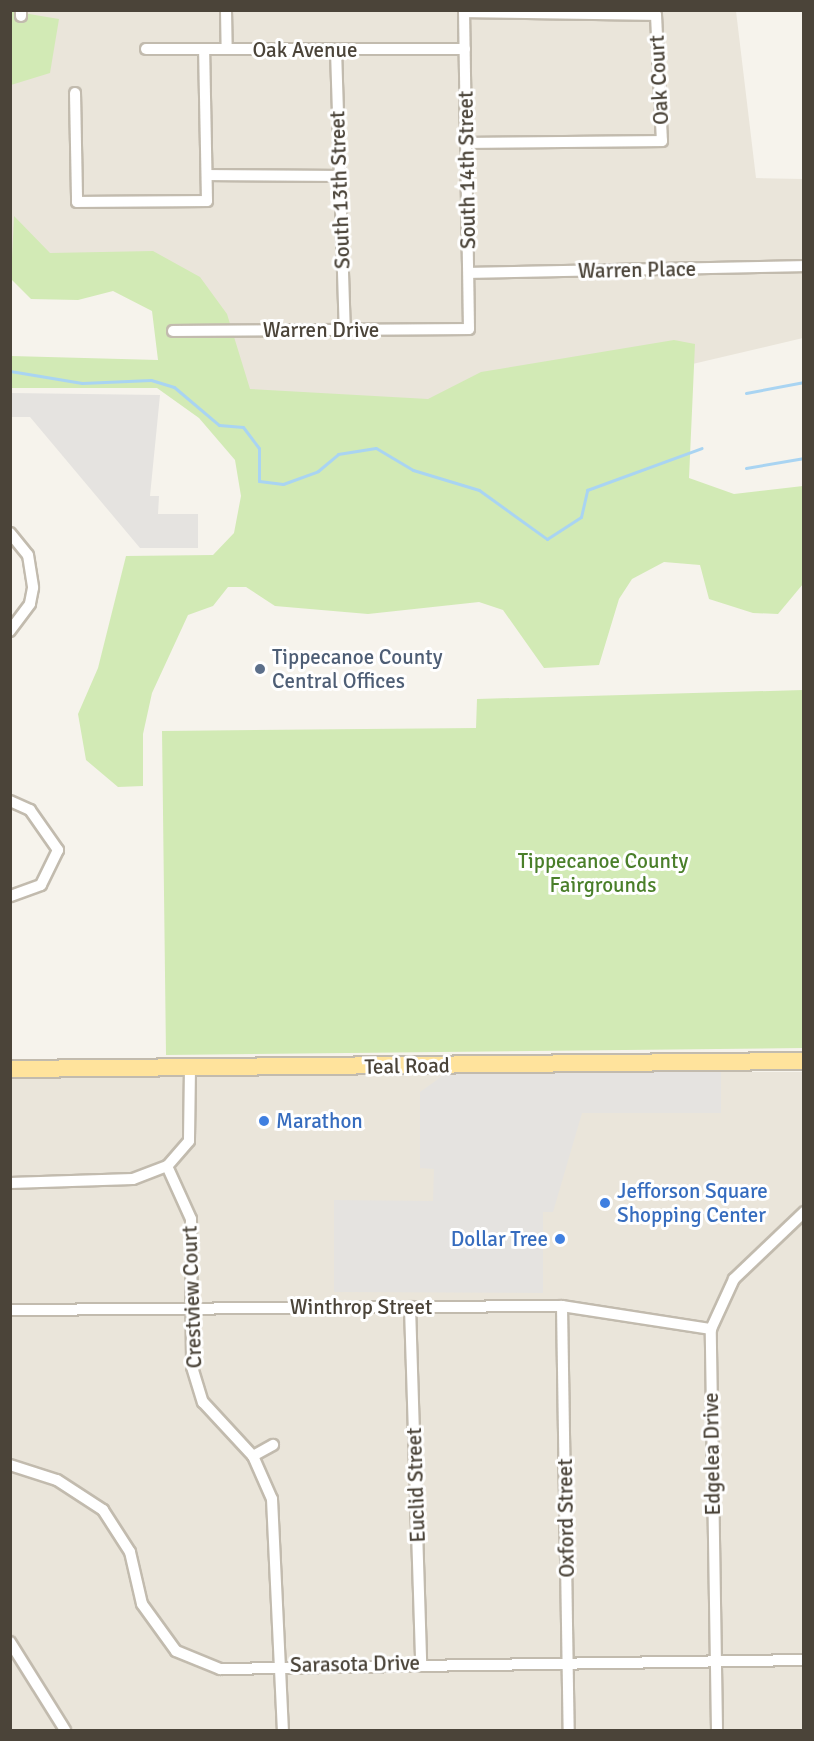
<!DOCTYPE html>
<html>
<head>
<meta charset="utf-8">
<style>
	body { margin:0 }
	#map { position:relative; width:814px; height:1741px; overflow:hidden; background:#f6f3ec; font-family:Signika,sans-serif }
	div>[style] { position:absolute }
	.residential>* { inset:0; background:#eae5da; transform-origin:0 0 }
	.green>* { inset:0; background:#d2eab5 }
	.parking>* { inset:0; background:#e5e3e0 }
	.stream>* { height:3px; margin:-1.5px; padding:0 1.5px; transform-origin:1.5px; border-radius:1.5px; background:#a9d4f2 }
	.roads { filter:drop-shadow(2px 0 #c2bbae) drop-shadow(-2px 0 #c2bbae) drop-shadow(0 2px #c2bbae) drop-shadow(0 -2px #c2bbae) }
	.minor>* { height:10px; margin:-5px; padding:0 5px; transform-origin:5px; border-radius:5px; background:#fff }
	.primary>* { height:16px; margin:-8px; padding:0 8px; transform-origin:8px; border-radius:8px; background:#ffe39c }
	.dots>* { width:16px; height:16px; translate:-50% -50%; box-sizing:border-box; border:3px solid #fff; border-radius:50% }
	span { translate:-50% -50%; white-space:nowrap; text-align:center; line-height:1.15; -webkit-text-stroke:6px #fff; paint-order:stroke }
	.street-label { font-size:21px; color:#4b4439 }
	.service-label { font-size:21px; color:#4e5e75 }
	.left { translate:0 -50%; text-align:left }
	.park-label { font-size:21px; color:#4a7f2a }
	.shop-label { font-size:21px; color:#366cbe }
	.right { translate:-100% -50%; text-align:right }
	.frame { position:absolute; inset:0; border:12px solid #4b4439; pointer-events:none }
</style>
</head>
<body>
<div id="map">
	<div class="residential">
		<div style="clip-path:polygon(10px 11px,736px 11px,756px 178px,803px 179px,803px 338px,437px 424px,235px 417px,158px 293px,11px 268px)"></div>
		<div style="left:803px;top:1072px;width:658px;height:793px;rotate:90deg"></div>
	</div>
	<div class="green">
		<div style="clip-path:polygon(11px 11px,59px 19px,50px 73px,11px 85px)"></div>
		<div style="clip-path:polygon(14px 216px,50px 253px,153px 251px,200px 277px,227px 314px,250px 389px,428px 399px,481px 372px,674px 340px,695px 344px,689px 478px,734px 494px,803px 486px,803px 584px,778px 614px,753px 613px,709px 599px,700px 565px,664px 562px,632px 579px,619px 599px,599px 665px,544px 668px,503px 610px,479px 602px,368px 614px,275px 606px,246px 587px,228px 587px,213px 606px,188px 615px,152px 693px,143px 734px,143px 786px,118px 787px,86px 760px,78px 714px,98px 668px,126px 556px,213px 555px,234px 533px,241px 496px,235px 460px,199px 418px,157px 388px,11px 388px,11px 356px,158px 360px,152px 311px,113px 291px,78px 300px,31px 299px,11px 279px)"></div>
		<div style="clip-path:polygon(803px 690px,803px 1048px,166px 1055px,162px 731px,476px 728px,477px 699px)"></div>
	</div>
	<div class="parking">
		<div style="clip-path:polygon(11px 393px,160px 395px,150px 496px,159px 496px,158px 514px,198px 514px,198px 548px,140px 548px,30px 417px,11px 417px)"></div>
		<div style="clip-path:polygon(441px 1070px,721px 1070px,721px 1113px,582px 1113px,553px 1212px,543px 1212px,543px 1293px,334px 1292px,334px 1200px,433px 1201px,434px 1169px,420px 1168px,420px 1092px,441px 1077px)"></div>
	</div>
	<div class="stream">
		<div style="left:10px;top:371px;width:73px;rotate:9.5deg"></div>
		<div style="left:82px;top:383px;width:69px;rotate:-2.5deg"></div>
		<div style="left:151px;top:380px;width:24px;rotate:17deg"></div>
		<div style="left:174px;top:387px;width:59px;rotate:40.2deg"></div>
		<div style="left:219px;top:425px;width:24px;rotate:5deg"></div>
		<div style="left:243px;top:427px;width:26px;rotate:53deg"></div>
		<div style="left:259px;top:448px;width:33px;rotate:90deg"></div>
		<div style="left:259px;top:481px;width:24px;rotate:7deg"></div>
		<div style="left:283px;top:484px;width:37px;rotate:-20deg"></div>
		<div style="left:318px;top:471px;width:26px;rotate:-40deg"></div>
		<div style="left:338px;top:454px;width:38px;rotate:-9deg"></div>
		<div style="left:376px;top:448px;width:43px;rotate:30.7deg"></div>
		<div style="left:413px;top:470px;width:69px;rotate:16.9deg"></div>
		<div style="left:479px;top:490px;width:84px;rotate:35.8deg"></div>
		<div style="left:547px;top:539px;width:40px;rotate:-32.9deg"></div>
		<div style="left:581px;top:517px;width:28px;rotate:-77deg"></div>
		<div style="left:587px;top:490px;width:122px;rotate:-20.1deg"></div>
		<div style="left:746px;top:393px;width:59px;rotate:-10.7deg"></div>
		<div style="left:746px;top:468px;width:59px;rotate:-9.8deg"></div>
	</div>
	<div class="roads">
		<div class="minor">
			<div style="left:21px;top:10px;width:6px;rotate:90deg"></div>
			<div style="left:226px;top:10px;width:39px;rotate:89deg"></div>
			<div style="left:464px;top:12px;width:192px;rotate:0.9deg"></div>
			<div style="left:656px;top:15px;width:126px;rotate:87.3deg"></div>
			<div style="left:662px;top:141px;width:196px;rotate:179.4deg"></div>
			<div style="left:146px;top:49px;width:319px"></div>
			<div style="left:336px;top:50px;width:279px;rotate:88.2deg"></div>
			<div style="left:75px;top:93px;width:109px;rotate:88.9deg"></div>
			<div style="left:77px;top:202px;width:130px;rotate:-0.4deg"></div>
			<div style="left:207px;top:201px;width:152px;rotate:-91.1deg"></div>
			<div style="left:207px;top:175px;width:133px;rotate:0.4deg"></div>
			<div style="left:470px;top:273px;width:334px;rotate:-1.2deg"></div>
			<div style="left:173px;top:331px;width:296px;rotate:-0.4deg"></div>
			<div style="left:469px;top:329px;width:319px;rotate:-90.9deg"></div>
			<div style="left:10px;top:533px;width:28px;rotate:51deg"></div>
			<div style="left:28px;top:555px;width:33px;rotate:81deg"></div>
			<div style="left:33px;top:588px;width:16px;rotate:101deg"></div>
			<div style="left:30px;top:604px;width:34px;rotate:127deg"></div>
			<div style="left:10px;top:801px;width:22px;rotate:24deg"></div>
			<div style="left:30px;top:810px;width:49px;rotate:55deg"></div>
			<div style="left:58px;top:850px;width:39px;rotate:116deg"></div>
			<div style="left:41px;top:885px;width:33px;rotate:160deg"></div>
			<div style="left:190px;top:1068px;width:73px;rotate:90.8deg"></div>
			<div style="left:189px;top:1141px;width:33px;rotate:131deg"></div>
			<div style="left:167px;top:1166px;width:58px;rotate:65.6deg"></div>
			<div style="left:191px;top:1219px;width:148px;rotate:89.6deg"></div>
			<div style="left:192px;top:1367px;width:37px;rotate:73deg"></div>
			<div style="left:203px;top:1402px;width:74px;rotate:47.2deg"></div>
			<div style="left:253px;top:1456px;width:47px;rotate:66.2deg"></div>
			<div style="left:272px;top:1499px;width:231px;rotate:87.3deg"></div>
			<div style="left:10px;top:1183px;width:123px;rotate:-1.9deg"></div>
			<div style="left:133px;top:1179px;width:36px;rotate:-21deg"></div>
			<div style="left:562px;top:1306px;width:424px;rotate:89.1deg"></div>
			<div style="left:410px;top:1307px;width:357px;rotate:88.2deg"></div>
			<div style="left:10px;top:1310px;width:552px;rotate:-0.42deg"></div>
			<div style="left:562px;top:1306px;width:151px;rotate:8.8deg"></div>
			<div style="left:253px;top:1456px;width:23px;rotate:-29deg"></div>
			<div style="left:10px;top:1465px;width:49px;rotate:17.7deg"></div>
			<div style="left:57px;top:1480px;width:55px;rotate:33.1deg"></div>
			<div style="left:103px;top:1510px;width:50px;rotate:57.3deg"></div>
			<div style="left:130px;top:1552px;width:53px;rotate:77deg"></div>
			<div style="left:142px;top:1604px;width:58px;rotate:54.1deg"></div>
			<div style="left:176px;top:1651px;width:48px;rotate:22.2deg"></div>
			<div style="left:220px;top:1669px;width:584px;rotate:-0.88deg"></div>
			<div style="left:10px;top:1642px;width:104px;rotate:58deg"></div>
			<div style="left:717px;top:1730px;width:401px;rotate:-90.9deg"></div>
			<div style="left:711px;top:1329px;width:55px;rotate:-65.3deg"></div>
			<div style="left:734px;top:1279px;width:97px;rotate:-43.7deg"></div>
		</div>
		<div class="primary">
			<div style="left:10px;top:1069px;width:794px;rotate:-0.58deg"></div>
		</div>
	</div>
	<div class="dots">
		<div style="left:260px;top:669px;background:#5c6f8a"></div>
		<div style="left:264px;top:1121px;background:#3f7fe0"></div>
		<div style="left:605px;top:1203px;background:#3f7fe0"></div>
		<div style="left:560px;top:1239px;background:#3f7fe0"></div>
	</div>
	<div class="street-label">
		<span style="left:305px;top:50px">Oak Avenue</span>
		<span style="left:659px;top:80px;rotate:-93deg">Oak Court</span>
		<span style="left:467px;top:170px;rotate:-91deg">South 14th Street</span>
		<span style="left:340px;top:190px;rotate:-92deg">South 13th Street</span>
		<span style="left:637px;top:270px;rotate:-1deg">Warren Place</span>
		<span style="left:321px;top:330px">Warren Drive</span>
		<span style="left:407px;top:1066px;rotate:-1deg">Teal Road</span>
		<span style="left:192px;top:1297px;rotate:-92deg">Crestview Court</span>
		<span style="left:361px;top:1307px">Winthrop Street</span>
		<span style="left:712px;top:1454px;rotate:-91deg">Edgelea Drive</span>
		<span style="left:416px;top:1485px;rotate:-92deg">Euclid Street</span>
		<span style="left:566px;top:1518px;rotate:-91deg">Oxford Street</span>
		<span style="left:355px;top:1664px;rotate:-1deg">Sarasota Drive</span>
	</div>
	<div class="service-label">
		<span class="left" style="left:272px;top:669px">Tippecanoe County<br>Central Offices</span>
	</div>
	<div class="park-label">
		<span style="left:603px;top:873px">Tippecanoe County<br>Fairgrounds</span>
	</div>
	<div class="shop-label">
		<span class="left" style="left:276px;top:1121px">Marathon</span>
		<span class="left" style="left:617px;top:1203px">Jefforson Square<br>Shopping Center</span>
		<span class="right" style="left:548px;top:1239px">Dollar Tree</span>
	</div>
	<div class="frame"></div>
</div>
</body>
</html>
